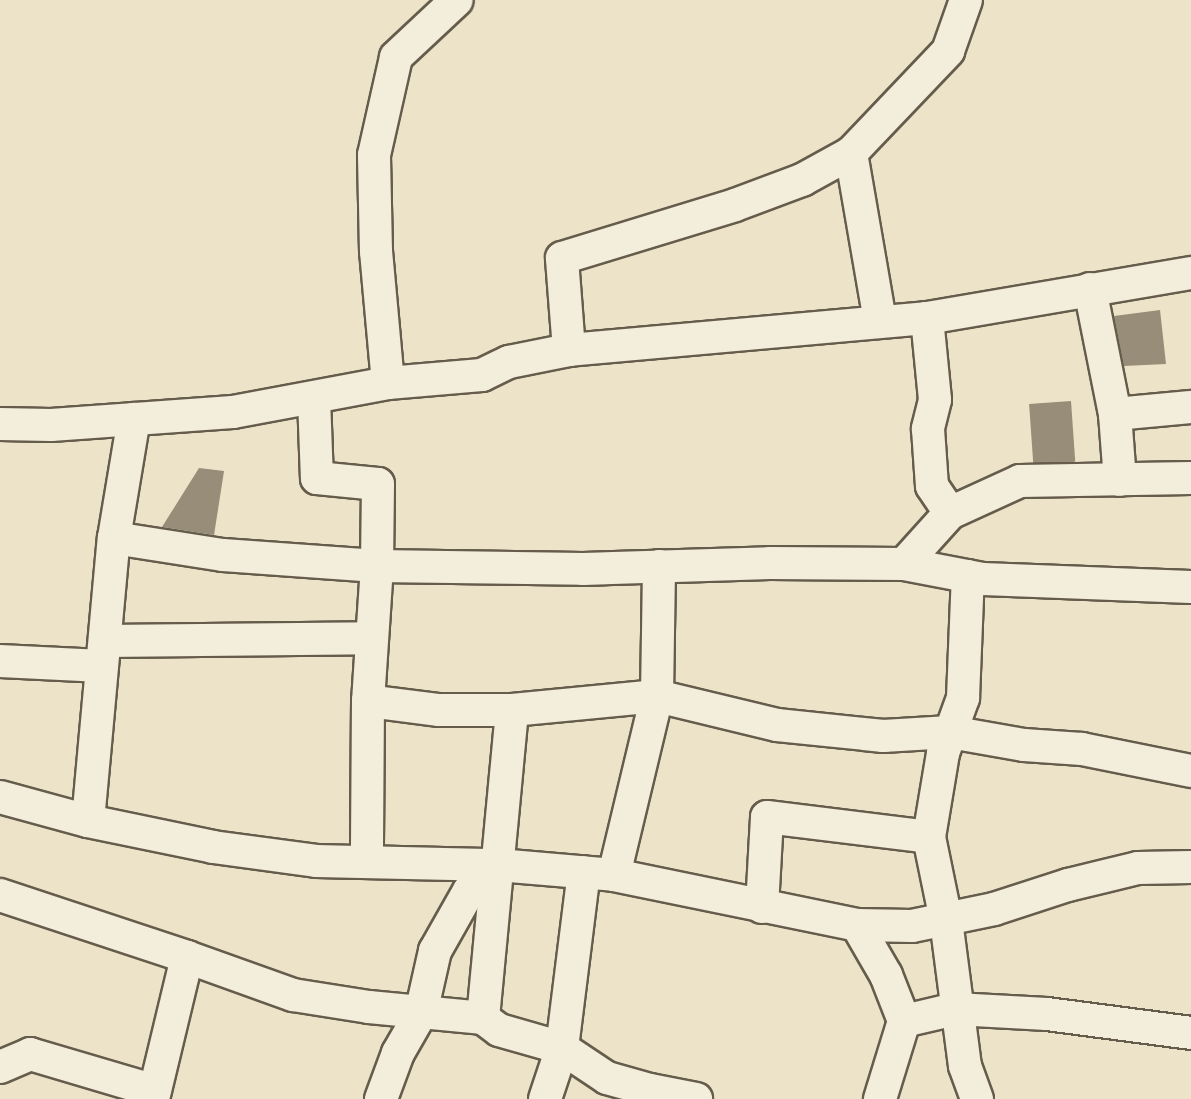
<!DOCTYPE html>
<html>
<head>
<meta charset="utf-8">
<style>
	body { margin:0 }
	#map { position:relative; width:1191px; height:1099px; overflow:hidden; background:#ede3c8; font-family:"IM FELL French Canon",serif }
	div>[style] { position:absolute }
	.building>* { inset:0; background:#978d78; transform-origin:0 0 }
	.roads { filter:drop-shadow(2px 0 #665c4c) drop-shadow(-2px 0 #665c4c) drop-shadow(0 2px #665c4c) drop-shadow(0 -2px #665c4c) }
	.minor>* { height:32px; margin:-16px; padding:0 16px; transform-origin:16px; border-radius:16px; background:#f3eddb }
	span { translate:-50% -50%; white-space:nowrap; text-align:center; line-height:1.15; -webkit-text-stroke:5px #f3eddb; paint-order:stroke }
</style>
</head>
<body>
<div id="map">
	<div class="building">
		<div style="clip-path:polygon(1160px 310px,1166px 364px,1124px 366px,1114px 316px)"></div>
		<div style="left:1071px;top:401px;width:61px;height:42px;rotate:86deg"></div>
		<div style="clip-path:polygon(199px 468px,224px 471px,214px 535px,162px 527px)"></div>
	</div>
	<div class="roads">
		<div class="minor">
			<div style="left:851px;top:153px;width:170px;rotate:80.2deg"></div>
			<div style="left:1090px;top:289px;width:127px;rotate:78.7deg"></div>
			<div style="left:1115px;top:414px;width:66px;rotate:85.7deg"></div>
			<div style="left:927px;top:318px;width:82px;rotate:84.4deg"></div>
			<div style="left:935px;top:400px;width:30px;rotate:104deg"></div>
			<div style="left:928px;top:429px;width:57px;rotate:86deg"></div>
			<div style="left:932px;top:486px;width:32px;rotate:56deg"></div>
			<div style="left:569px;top:350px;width:92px;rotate:-94.4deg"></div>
			<div style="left:562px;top:258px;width:181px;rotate:-17deg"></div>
			<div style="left:735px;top:205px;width:72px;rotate:-20.5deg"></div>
			<div style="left:802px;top:180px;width:56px;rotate:-28.9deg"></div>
			<div style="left:851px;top:153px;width:141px;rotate:-46.4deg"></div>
			<div style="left:948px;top:51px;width:54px;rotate:-70.6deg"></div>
			<div style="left:388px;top:383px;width:132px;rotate:-95.2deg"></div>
			<div style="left:376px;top:252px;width:97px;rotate:-91.2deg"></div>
			<div style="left:374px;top:155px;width:100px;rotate:-77.3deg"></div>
			<div style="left:396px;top:57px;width:83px;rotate:-43.1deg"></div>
			<div style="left:314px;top:398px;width:80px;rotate:87.9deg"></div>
			<div style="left:317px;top:478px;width:61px;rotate:5.6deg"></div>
			<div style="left:378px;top:484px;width:82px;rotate:90.7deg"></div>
			<div style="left:377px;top:566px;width:135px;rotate:93.8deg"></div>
			<div style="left:368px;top:701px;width:161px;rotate:90.4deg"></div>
			<div style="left:1115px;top:414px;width:76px;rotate:-5.3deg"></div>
			<div style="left:0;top:424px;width:51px;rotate:1.1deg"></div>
			<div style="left:51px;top:425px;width:182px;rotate:-4.1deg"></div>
			<div style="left:233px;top:412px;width:158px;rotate:-10.6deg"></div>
			<div style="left:388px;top:383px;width:94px;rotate:-4.9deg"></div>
			<div style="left:482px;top:375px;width:30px;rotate:-26deg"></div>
			<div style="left:509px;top:362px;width:61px;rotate:-11.3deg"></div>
			<div style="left:569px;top:350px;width:359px;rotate:-5.1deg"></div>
			<div style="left:927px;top:318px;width:268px;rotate:-9.7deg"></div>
			<div style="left:114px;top:538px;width:110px;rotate:8.9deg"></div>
			<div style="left:223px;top:555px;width:154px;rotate:4.1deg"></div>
			<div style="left:377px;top:566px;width:206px;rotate:0.8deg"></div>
			<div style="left:583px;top:569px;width:187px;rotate:-1.8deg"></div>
			<div style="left:770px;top:563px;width:134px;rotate:0.4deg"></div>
			<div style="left:904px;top:564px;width:80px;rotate:10.8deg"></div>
			<div style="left:983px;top:579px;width:208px;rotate:2.2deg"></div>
			<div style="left:904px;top:564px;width:69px;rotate:-48deg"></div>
			<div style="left:950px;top:513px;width:77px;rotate:-24.6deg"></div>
			<div style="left:1020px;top:481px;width:171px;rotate:-1deg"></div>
			<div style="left:105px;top:641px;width:267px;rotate:-0.6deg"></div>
			<div style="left:0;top:661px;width:102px;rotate:2.8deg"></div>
			<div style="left:368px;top:701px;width:72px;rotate:7.2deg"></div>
			<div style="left:439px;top:710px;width:73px"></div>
			<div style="left:512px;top:710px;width:146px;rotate:-5.5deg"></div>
			<div style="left:657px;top:696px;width:123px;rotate:13.6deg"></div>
			<div style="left:777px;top:725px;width:107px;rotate:5.9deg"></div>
			<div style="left:883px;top:736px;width:67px;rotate:-3.4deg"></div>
			<div style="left:950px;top:732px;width:75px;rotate:10deg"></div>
			<div style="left:1024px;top:745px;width:58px;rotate:3.9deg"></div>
			<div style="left:1082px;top:749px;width:111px;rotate:11.4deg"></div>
			<div style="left:0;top:797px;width:91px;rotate:15.3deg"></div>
			<div style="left:88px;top:821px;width:128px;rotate:11.7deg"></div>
			<div style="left:213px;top:847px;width:104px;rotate:7.7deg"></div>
			<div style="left:316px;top:861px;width:182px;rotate:1.3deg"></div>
			<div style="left:498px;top:865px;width:116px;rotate:4.9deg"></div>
			<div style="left:614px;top:875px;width:248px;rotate:11.6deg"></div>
			<div style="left:857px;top:925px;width:55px;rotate:1deg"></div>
			<div style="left:912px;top:926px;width:84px;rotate:-11.7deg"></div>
			<div style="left:994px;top:909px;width:78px;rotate:-18deg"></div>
			<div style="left:1068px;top:885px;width:72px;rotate:-13.7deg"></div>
			<div style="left:1138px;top:868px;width:53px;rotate:-1.1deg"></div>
			<div style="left:88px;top:821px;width:284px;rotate:-84.8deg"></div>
			<div style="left:114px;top:538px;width:121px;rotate:-80.5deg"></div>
			<div style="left:929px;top:837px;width:85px;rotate:-80.5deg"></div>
			<div style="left:943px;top:753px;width:59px;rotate:-70deg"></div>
			<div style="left:963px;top:698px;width:122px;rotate:-87.7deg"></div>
			<div style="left:614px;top:875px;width:184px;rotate:-76.5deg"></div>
			<div style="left:657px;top:696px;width:130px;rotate:-89.1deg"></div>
			<div style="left:0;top:895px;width:197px;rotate:18.3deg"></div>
			<div style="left:187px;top:957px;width:113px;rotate:19.7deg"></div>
			<div style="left:293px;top:995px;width:77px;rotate:9deg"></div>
			<div style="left:369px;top:1007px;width:115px;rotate:5.5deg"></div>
			<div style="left:483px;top:1018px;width:20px;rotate:37deg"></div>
			<div style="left:499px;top:1030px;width:66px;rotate:15.9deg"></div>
			<div style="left:562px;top:1048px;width:54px;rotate:33.7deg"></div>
			<div style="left:607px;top:1078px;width:45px;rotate:15.6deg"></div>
			<div style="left:650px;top:1090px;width:47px;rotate:11.1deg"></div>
			<div style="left:762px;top:907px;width:90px;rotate:-86.8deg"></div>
			<div style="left:767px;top:817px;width:163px;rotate:7deg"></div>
			<div style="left:929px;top:837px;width:85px;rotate:78.4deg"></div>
			<div style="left:946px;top:920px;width:147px;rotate:82.6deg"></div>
			<div style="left:965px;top:1066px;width:35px;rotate:70deg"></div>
			<div style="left:857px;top:925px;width:58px;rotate:59.9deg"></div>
			<div style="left:886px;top:975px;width:49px;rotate:68.6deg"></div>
			<div style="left:904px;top:1021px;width:82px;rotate:107.1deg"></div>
			<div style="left:483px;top:1018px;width:309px;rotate:-84.6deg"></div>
			<div style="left:904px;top:1021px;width:52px;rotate:-13.2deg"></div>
			<div style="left:955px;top:1009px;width:92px;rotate:3.1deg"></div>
			<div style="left:1047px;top:1014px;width:145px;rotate:7.5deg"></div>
			<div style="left:0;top:1067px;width:33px;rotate:-23deg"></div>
			<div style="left:30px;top:1054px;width:130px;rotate:16.5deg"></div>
			<div style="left:153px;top:1099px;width:146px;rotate:-76.5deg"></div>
			<div style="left:381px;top:1099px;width:49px;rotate:-69.7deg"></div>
			<div style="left:398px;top:1053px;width:46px;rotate:-60.1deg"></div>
			<div style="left:421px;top:1013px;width:64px;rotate:-77.3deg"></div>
			<div style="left:435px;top:951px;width:69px;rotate:-60.5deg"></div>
			<div style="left:469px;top:891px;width:39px;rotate:-42deg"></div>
			<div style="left:545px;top:1099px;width:54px;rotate:-71.6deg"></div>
			<div style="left:562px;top:1048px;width:177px;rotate:-82.9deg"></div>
		</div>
	</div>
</div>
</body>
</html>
